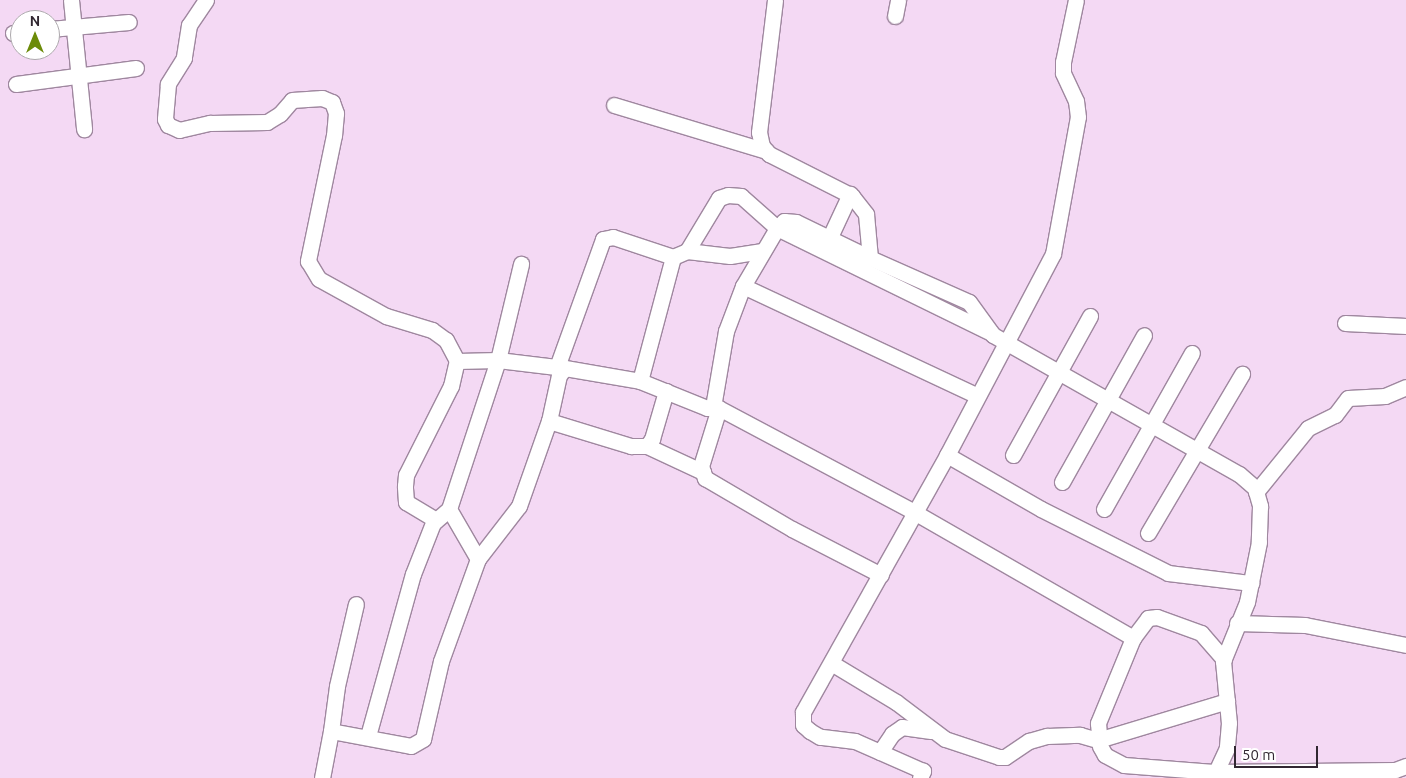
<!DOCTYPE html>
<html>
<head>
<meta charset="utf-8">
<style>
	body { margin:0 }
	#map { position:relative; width:1406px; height:778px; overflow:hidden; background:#f4d9f4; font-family:Ubuntu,sans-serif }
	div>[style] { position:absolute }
	.roads { filter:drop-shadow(1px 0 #9f879f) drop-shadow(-1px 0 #9f879f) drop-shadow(0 1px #9f879f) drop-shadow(0 -1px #9f879f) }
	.minor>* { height:15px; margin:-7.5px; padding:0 7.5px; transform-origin:7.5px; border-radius:7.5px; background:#fff }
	span { translate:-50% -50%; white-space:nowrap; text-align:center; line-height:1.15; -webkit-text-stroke:4px #fff; paint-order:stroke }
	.north { position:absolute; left:10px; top:10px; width:50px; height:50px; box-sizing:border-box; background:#fff; border:1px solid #ada9ad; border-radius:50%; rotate:0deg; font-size:14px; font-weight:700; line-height:20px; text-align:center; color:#312731 }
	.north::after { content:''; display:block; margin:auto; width:18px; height:22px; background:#6c8b09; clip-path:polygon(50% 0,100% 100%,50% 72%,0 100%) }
	.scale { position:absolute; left:1234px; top:746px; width:84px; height:22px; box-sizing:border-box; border:2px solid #312731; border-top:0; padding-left:6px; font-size:15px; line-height:18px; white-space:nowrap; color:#312731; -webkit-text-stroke:4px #fff; paint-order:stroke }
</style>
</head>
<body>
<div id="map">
	<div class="roads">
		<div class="minor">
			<div style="left:71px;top:0;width:130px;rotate:84.2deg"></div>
			<div style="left:206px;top:0;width:30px;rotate:124deg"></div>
			<div style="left:189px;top:25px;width:33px;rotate:99deg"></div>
			<div style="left:184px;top:58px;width:31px;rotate:122deg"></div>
			<div style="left:168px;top:84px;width:35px;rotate:95deg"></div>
			<div style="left:165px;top:119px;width:7px;rotate:63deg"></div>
			<div style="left:168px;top:125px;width:12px;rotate:24deg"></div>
			<div style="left:179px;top:130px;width:32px;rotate:-13deg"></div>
			<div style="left:210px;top:123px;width:57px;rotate:-1deg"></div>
			<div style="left:267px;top:122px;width:15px;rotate:-32deg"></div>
			<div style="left:280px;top:114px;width:18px;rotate:-49deg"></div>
			<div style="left:292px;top:100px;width:30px;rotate:-4deg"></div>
			<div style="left:322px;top:98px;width:11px;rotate:22deg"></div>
			<div style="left:332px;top:102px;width:12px;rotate:70deg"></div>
			<div style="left:336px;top:113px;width:22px;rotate:95deg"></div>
			<div style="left:334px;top:135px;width:129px;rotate:101.7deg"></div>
			<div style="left:308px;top:261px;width:21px;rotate:59deg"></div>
			<div style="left:319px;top:279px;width:77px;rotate:28.9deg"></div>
			<div style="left:386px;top:316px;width:48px;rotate:16.9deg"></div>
			<div style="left:432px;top:330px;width:17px;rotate:36deg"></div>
			<div style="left:446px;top:340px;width:24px;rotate:62deg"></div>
			<div style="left:457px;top:361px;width:41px;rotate:-1.4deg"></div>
			<div style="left:498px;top:360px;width:67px;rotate:6.8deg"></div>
			<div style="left:775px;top:0;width:133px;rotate:96.9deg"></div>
			<div style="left:759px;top:132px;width:14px;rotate:78deg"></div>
			<div style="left:762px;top:146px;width:11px;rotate:49deg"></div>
			<div style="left:769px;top:154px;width:93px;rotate:26.8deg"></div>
			<div style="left:852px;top:196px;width:23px;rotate:52deg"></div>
			<div style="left:866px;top:214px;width:44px;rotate:84.8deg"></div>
			<div style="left:870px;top:258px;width:108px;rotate:24deg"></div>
			<div style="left:969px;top:302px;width:41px;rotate:54deg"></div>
			<div style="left:993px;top:335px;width:283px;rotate:29.5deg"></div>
			<div style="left:1239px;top:474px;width:21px;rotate:41deg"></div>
			<div style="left:1255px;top:488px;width:19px;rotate:74deg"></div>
			<div style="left:1260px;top:506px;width:36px;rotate:92deg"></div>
			<div style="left:1259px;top:542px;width:61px;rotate:101.3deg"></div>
			<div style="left:1247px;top:602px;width:64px;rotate:112.1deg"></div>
			<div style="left:1223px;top:661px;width:62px;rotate:84.5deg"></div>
			<div style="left:1229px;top:723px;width:25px;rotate:95deg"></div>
			<div style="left:1227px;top:748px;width:33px;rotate:115deg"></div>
			<div style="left:895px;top:16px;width:16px;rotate:-79deg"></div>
			<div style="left:50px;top:29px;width:79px;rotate:-5.1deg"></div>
			<div style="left:13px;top:33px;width:7px"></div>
			<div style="left:16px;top:84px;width:121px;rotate:-7.6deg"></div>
			<div style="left:614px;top:105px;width:159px;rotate:16.8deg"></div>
			<div style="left:829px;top:239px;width:50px;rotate:-65deg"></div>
			<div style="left:687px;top:251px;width:43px;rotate:6.6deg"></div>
			<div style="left:730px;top:256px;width:31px;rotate:-9deg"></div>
			<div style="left:743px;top:286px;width:259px;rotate:25.1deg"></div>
			<div style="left:1345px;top:323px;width:61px;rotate:2.8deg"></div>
			<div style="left:557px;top:367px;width:136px;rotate:-70.2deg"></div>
			<div style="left:603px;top:239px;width:10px;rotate:-11deg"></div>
			<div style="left:613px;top:237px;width:63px;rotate:18.4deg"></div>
			<div style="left:640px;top:381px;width:128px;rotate:-75.1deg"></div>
			<div style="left:673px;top:257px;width:15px;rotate:-23deg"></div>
			<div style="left:687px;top:251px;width:62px;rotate:-58.9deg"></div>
			<div style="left:719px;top:198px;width:9px;rotate:-18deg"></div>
			<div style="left:728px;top:195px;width:13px;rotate:4deg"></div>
			<div style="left:741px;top:196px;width:48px;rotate:41.6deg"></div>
			<div style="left:777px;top:228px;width:238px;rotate:26.1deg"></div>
			<div style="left:715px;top:406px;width:225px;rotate:28deg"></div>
			<div style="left:914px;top:512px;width:253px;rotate:29.9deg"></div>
			<div style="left:1133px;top:638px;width:92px;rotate:112.4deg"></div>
			<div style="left:1098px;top:723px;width:23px;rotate:85deg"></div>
			<div style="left:1100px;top:746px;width:10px;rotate:61deg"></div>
			<div style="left:1105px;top:755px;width:21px;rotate:28deg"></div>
			<div style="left:1124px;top:765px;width:90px;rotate:4.4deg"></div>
			<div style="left:1214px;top:772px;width:181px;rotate:-0.6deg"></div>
			<div style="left:1395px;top:770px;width:12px;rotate:-20deg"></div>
			<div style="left:719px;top:408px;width:61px;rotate:107.2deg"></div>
			<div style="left:701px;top:466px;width:13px;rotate:72deg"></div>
			<div style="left:705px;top:478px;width:101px;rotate:30.4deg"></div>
			<div style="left:792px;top:529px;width:100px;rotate:27.3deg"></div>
			<div style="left:549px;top:421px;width:86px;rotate:17deg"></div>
			<div style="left:631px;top:446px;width:16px"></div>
			<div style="left:647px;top:446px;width:9px;rotate:-54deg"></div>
			<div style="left:652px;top:439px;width:50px;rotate:-73.7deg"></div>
			<div style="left:647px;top:446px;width:62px;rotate:24.9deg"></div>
			<div style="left:947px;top:455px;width:108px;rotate:29.9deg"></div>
			<div style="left:1041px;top:509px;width:142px;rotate:26.7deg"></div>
			<div style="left:1168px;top:573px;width:84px;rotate:6.9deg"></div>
			<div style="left:1013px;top:455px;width:159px;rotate:-61deg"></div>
			<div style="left:1062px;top:482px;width:168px;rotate:-60.8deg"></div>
			<div style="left:1256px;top:492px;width:82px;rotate:-50.9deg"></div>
			<div style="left:1308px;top:428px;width:30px;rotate:-26deg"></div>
			<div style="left:1335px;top:415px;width:21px;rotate:-53deg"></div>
			<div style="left:1348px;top:398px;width:37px;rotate:-3deg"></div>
			<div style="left:1385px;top:396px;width:23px;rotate:-23deg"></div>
			<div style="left:449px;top:509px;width:58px;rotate:59.9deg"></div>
			<div style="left:1104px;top:509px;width:179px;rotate:-60.6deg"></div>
			<div style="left:436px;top:520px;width:35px;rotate:-149deg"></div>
			<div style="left:406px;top:502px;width:16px;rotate:-94deg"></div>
			<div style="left:405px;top:486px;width:11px;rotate:-85deg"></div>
			<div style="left:406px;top:475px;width:100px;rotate:-63.2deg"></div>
			<div style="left:451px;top:386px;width:26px;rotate:-77deg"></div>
			<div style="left:1148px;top:533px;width:185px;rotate:-59.4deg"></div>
			<div style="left:1237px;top:623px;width:68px;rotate:1.7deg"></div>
			<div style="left:1305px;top:625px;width:103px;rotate:11.2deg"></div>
			<div style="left:1133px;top:638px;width:25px;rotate:-53deg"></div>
			<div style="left:1148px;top:618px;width:9px;rotate:-6deg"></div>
			<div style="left:1157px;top:617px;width:47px;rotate:20deg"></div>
			<div style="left:1201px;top:633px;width:35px;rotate:49deg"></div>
			<div style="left:833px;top:664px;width:74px;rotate:31.1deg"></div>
			<div style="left:896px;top:702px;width:61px;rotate:37.1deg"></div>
			<div style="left:945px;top:739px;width:57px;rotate:18.4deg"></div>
			<div style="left:999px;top:757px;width:6px"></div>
			<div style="left:1005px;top:757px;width:29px;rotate:-34deg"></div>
			<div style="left:1029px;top:741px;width:19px;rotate:-16deg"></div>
			<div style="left:1047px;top:736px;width:33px;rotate:-2deg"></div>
			<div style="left:1080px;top:735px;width:19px;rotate:16deg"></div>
			<div style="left:1098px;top:740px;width:135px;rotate:-16.8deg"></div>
			<div style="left:331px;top:731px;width:45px;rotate:-82.4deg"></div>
			<div style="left:337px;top:686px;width:84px;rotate:-77deg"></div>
			<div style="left:368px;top:736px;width:168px;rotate:-74.5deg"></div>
			<div style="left:413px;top:574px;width:55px;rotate:-68.6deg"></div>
			<div style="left:433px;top:523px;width:21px;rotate:-41deg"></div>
			<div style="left:449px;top:509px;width:157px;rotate:-71.8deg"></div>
			<div style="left:498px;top:360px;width:99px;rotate:-76.5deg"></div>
			<div style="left:880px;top:752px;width:22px;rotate:-56deg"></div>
			<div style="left:892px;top:734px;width:12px;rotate:-35deg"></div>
			<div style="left:902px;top:727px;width:29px;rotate:8deg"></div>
			<div style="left:322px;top:778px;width:48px;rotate:-79.2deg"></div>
			<div style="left:331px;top:731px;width:81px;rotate:10.6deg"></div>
			<div style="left:411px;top:746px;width:14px;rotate:-30deg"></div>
			<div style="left:423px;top:739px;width:80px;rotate:-77deg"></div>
			<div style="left:441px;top:661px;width:109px;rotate:-70.1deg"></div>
			<div style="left:478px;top:559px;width:67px;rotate:-52.3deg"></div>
			<div style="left:519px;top:506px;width:90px;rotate:-70.6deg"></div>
			<div style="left:549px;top:421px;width:47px;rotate:-77.7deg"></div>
			<div style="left:559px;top:375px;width:9px;rotate:-49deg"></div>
			<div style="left:565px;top:368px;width:76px;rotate:9.8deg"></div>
			<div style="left:640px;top:381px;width:72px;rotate:21.9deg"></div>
			<div style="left:707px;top:408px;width:6px;rotate:-9deg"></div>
			<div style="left:713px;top:407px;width:77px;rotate:-80.3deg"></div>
			<div style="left:726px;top:331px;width:48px;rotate:-69.3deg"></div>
			<div style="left:743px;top:286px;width:67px;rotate:-59.6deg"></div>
			<div style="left:777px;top:228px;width:10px;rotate:-45deg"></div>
			<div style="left:784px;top:221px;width:12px;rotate:5deg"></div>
			<div style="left:796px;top:222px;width:82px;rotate:25.9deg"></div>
			<div style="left:920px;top:778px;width:8px;rotate:-67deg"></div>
			<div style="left:923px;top:771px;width:74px;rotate:-156.2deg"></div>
			<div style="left:855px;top:741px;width:35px;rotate:-173deg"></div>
			<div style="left:820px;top:737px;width:12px;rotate:-149deg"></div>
			<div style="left:810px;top:731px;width:9px;rotate:-139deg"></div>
			<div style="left:803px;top:725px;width:13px;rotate:-90deg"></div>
			<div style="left:803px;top:712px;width:295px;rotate:-60.7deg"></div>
			<div style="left:947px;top:455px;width:227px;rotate:-62.2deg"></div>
			<div style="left:1053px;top:254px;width:139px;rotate:-79.7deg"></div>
			<div style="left:1078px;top:117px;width:16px;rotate:-97deg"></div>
			<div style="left:1076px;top:101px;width:31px;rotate:-115deg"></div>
			<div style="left:1063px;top:73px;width:11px;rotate:-90deg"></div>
			<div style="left:1063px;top:62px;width:63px;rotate:-78.2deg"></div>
		</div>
	</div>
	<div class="north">N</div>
	<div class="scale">50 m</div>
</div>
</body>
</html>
